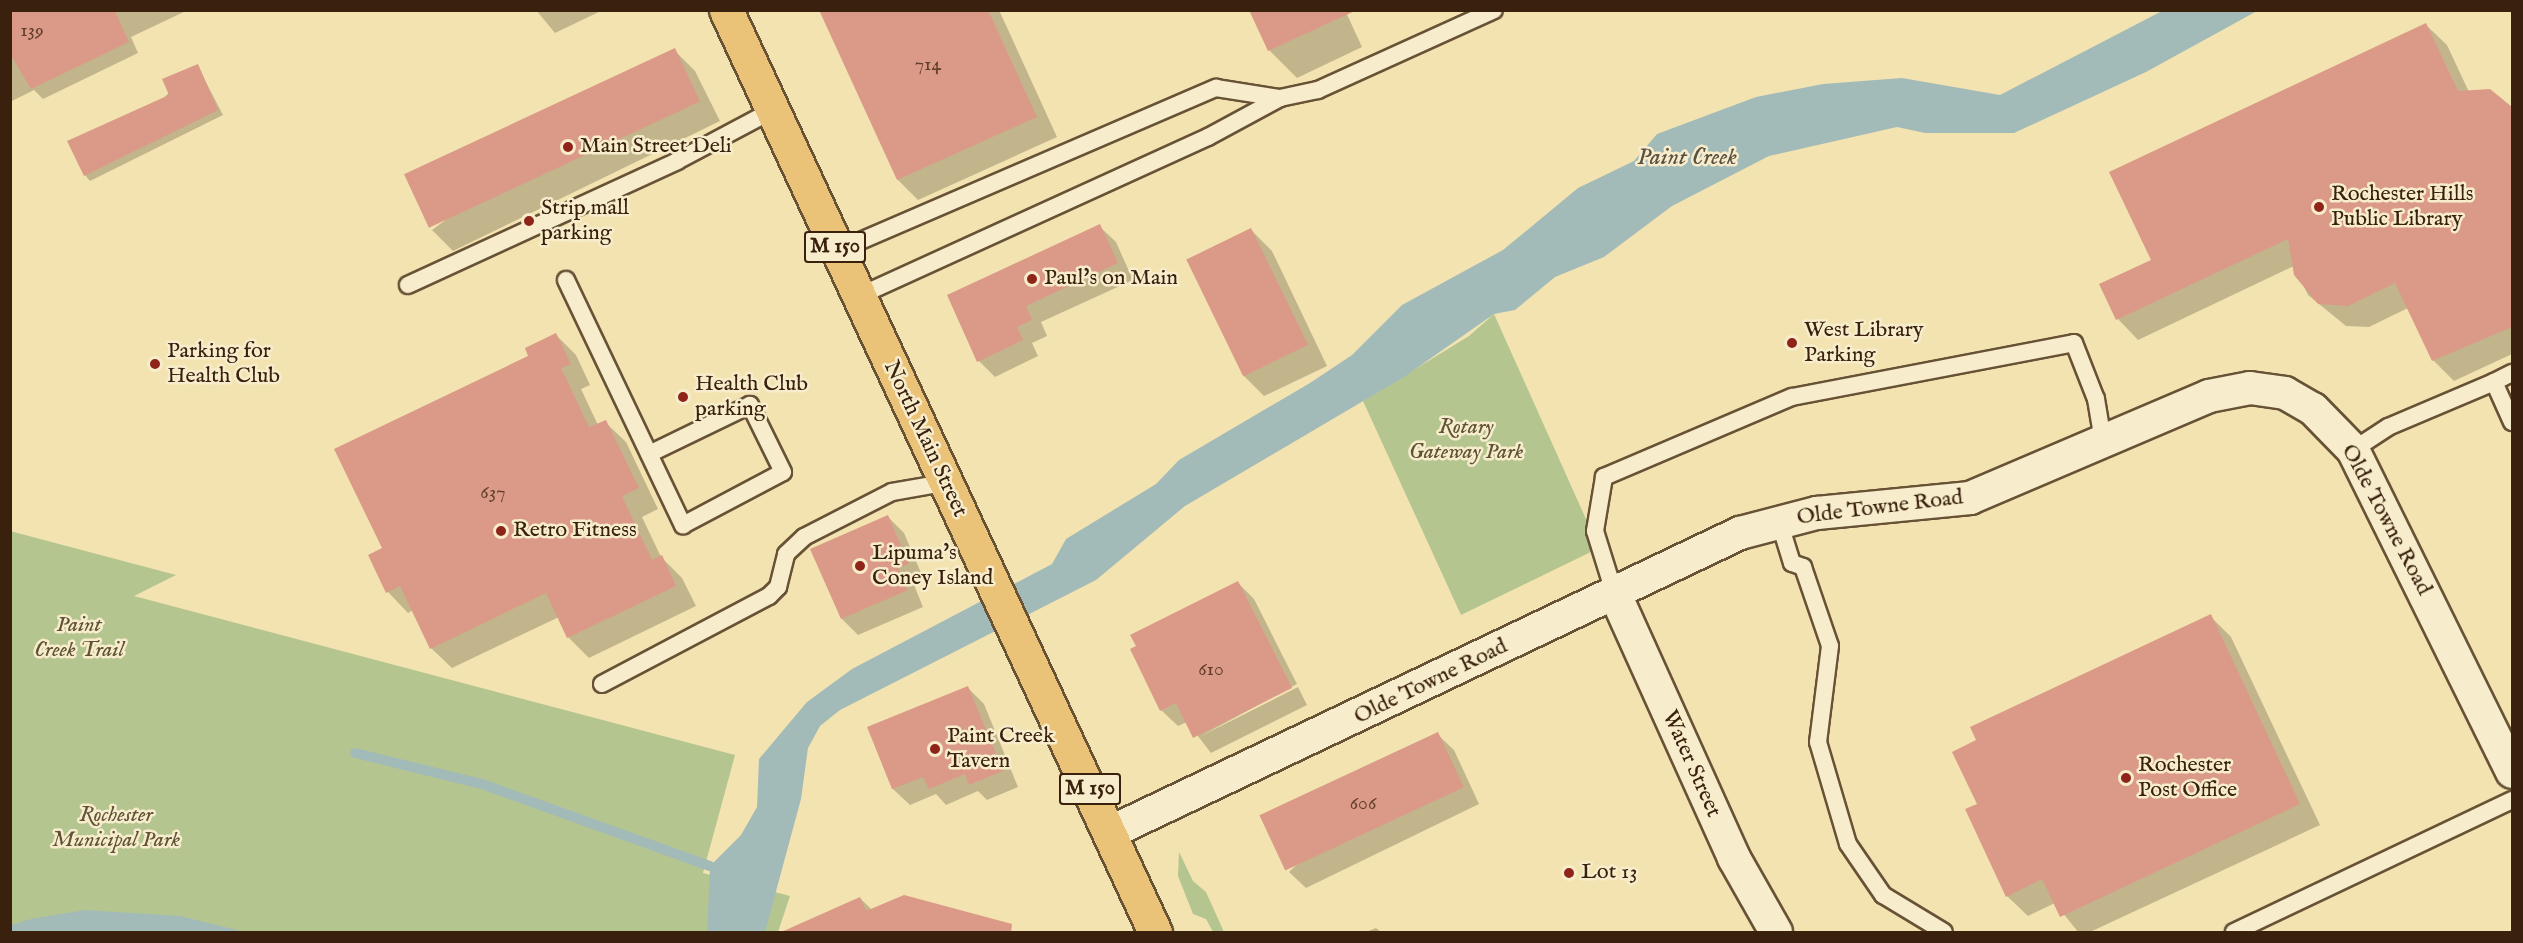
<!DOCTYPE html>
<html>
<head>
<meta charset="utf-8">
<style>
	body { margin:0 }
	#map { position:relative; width:2523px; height:943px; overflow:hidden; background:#f3e3b0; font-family:"IM FELL English",serif }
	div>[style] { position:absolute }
	.green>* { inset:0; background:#b5c590 }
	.water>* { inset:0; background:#a3bbb8 }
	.shadow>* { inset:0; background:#0003 }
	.stream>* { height:10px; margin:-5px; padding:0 5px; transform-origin:5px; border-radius:5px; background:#a3bbb8 }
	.building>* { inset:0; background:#db9987; transform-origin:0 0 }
	.roads { filter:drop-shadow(2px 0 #685236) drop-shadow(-2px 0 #685236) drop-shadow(0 2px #685236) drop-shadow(0 -2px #685236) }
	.service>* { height:16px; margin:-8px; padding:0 8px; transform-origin:8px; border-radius:8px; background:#f7edcc }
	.minor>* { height:32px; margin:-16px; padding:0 16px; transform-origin:16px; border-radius:16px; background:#f7edcc }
	.primary>* { height:33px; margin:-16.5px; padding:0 16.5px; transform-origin:16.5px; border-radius:16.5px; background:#eac278 }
	.dots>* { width:16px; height:16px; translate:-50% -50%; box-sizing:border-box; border:3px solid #f7edcc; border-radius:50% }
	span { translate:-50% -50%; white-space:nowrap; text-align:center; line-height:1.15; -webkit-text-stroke:5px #f7edcc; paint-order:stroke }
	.number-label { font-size:20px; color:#623f2c }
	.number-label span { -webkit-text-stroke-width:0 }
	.shield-label span { padding:2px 4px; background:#f7edcc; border:2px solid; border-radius:4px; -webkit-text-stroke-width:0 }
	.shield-label { font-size:21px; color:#3a210e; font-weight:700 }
	.poi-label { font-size:22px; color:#3a210e }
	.left { translate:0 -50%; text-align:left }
	.park-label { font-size:22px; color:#5f5235; font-style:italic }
	.street-label { font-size:22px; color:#3a210e }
	.water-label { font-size:24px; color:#5a4f41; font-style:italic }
	.frame { position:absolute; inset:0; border:12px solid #3a210e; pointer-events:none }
</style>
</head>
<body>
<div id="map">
	<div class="green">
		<div style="clip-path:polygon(1494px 314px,1599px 548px,1461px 615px,1363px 401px,1469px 336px)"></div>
		<div style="clip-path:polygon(10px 531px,176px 575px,134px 596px,735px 755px,703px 873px,790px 896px,778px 932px,11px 932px)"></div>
		<div style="clip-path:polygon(1179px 852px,1193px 881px,1206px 892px,1224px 932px,1213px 932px,1206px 919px,1193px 914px,1178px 876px)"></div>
	</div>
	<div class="water">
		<div style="clip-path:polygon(2162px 11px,2257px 11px,2146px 72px,2014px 133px,1925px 133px,1897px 127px,1769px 156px,1672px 206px,1604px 257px,1555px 277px,1515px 310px,1494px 314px,1404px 377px,1185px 506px,1096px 580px,840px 710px,820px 726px,808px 748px,801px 799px,765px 932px,707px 932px,710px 866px,741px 835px,757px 807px,759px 759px,807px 702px,852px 669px,1052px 564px,1066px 539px,1156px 484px,1179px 460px,1310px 383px,1352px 355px,1402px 305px,1503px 250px,1578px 188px,1634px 161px,1657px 134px,1756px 97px,1823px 84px,1902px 78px,2000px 95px)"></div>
		<div style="clip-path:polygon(85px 910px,180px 916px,245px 932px,11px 932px,11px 925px,31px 919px)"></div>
	</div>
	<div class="shadow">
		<div style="clip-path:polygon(10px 10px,188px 10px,131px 37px,138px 53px,43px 99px,34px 90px,10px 102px)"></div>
		<div style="clip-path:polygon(536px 10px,603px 10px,555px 33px)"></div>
		<div style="clip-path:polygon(820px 10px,999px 10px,1057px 137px,918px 200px,898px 180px)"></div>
		<div style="clip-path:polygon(1345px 10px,1362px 47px,1297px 78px,1269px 50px)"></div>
		<div style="clip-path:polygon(2426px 25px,2447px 45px,2469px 92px,2489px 90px,2512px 109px,2512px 354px,2454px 381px,2433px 360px,2408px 308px,2369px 327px,2346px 326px,2308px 295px,2294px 266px,2138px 340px,2118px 319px,2101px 285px,2153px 261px)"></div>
		<div style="clip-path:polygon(674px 50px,695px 71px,720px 121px,453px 251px,432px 230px)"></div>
		<div style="clip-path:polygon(197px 65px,223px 115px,90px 181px,85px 175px)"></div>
		<div style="clip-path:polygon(1099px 226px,1116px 242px,1133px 280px,1041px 322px,1047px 336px,1032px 343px,1038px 356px,995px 377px,979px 361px,949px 296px)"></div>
		<div style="clip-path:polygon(1251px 230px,1272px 251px,1327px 366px,1264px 396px,1244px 376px)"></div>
		<div style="clip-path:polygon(556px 335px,576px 355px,590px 385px,581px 389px,598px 425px,605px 422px,626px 442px,658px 509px,642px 517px,661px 557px,682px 578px,696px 606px,589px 658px,568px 637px,559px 617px,452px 668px,431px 648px,413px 610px,408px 613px,388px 592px,370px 555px,384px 548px,530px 356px)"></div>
		<div style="clip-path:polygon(888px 517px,904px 533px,924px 580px,914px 585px,923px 607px,858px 635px,842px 619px)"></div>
		<div style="clip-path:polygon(1238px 583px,1254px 599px,1297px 684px,1199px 737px,1298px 687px,1307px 705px,1211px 753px,1187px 722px,1178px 726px,1161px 710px)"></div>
		<div style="clip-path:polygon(2210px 616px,2231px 637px,2320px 825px,2090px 932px,2078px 932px,2055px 903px,2028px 916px,2007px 896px,1979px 805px)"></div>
		<div style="clip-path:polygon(968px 688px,984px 704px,1018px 787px,987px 800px,978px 791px,946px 805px,936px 794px,910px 805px,893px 789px,869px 728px)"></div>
		<div style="clip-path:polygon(1437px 734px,1454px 750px,1479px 804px,1306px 888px,1289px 872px)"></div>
		<div style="clip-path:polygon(860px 898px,872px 910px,787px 932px)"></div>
		<div style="clip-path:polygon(1376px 928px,1381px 932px,1366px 932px)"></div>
	</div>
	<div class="stream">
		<div style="left:355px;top:753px;width:131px;rotate:13.7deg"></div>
		<div style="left:482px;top:784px;width:242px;rotate:19.8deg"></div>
	</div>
	<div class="building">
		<div style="clip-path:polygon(10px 10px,114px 10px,129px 42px,31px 89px,10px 54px)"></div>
		<div style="clip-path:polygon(819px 10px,988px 10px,1037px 117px,897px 180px)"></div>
		<div style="clip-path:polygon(1249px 10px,1357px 10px,1268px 51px)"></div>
		<div style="clip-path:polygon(2426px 23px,2458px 91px,2490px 89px,2512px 107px,2512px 327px,2432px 361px,2395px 283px,2348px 306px,2318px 304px,2294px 275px,2288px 239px,2116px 320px,2099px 284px,2151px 260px,2109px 172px)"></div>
		<div style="left:675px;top:48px;width:59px;height:299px;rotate:65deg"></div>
		<div style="clip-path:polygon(198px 64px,218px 110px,84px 176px,67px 141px,169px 95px,162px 79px)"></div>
		<div style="clip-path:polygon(1100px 224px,1118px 263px,1026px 306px,1032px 320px,1017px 327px,1023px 340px,977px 362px,947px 295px)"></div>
		<div style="left:1251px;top:228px;width:130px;height:72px;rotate:64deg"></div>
		<div style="clip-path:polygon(556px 333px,571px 364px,561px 368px,589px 427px,606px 420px,639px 488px,622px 496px,652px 560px,662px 555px,676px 586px,567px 638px,546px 593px,430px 649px,400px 586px,386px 593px,368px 555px,382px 548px,334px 449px,528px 356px,525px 348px)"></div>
		<div style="clip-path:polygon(888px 515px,909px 564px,898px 568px,908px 590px,841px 619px,810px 549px)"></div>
		<div style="clip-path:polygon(1238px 581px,1292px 688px,1193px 738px,1176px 703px,1160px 711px,1130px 649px,1136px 646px,1130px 635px)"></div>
		<div style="clip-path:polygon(2211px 614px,2300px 804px,2060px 917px,2042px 879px,2006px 897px,1965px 809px,1977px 804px,1952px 752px,1976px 740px,1970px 727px)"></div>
		<div style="clip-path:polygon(968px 686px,1003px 771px,969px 785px,965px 774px,929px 789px,923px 777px,892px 789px,867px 727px)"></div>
		<div style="left:1438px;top:732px;width:61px;height:197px;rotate:65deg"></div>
		<div style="clip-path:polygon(904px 895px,1012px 924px,1011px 933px,779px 933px,860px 897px,866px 911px)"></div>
	</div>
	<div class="roads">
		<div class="service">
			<div style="left:837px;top:251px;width:413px;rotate:-23.3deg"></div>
			<div style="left:1216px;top:88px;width:65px;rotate:8.9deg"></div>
			<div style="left:566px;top:280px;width:272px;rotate:64.5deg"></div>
			<div style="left:683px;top:525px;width:113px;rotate:-27.9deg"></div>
			<div style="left:783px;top:472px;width:75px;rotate:-116.2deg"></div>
			<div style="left:750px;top:405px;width:112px;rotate:154.1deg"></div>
			<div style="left:408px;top:285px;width:296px;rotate:-24.7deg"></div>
			<div style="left:677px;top:161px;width:109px;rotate:-28deg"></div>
			<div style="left:859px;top:296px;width:384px;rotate:-24.5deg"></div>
			<div style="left:1208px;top:137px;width:82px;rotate:-28.4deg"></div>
			<div style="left:1280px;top:98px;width:39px;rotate:-12deg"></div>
			<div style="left:1318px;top:90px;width:193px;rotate:-24.4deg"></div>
			<div style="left:2494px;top:382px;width:20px;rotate:-27deg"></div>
			<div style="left:2353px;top:450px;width:42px;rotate:-33.3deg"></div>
			<div style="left:2388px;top:427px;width:115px;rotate:-23deg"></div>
			<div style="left:2494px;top:382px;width:44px;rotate:65.8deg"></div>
			<div style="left:1779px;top:521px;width:44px;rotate:72.8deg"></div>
			<div style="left:1792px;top:563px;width:12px;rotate:20deg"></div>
			<div style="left:1803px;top:567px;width:83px;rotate:71.1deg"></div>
			<div style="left:1830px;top:646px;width:97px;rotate:97.1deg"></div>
			<div style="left:1818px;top:742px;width:106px;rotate:73.6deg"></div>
			<div style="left:1848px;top:844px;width:62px;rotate:55.5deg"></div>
			<div style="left:1883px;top:895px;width:71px;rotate:31.2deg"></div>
			<div style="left:1614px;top:592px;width:64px;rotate:-107.3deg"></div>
			<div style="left:1595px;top:531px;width:55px;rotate:-80.5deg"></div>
			<div style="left:1604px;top:477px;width:204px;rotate:-23.1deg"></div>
			<div style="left:1792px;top:397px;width:287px;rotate:-10.8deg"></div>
			<div style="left:2074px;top:343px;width:60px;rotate:68.6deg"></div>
			<div style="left:2096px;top:399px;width:43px;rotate:80.5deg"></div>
			<div style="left:602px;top:684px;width:189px;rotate:-27.8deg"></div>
			<div style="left:769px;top:596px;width:13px;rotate:-45deg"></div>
			<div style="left:778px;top:587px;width:34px;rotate:-76deg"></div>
			<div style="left:786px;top:554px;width:25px;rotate:-43deg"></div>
			<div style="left:804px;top:537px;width:99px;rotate:-27.1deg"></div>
			<div style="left:892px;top:492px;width:53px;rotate:-9.8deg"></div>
			<div style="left:2234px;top:932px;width:308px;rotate:-25.4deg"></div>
		</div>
		<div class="minor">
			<div style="left:1614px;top:592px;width:292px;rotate:65.7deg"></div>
			<div style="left:1734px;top:858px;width:85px;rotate:60.4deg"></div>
			<div style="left:1109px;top:833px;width:699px;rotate:-25.43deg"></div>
			<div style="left:1740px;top:533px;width:80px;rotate:-14.6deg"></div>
			<div style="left:1817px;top:513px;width:154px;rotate:-5.6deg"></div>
			<div style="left:1970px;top:498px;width:260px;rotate:-23.1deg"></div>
			<div style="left:2209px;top:396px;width:42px;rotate:-11deg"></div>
			<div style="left:2250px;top:388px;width:35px;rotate:8deg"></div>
			<div style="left:2285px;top:393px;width:32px;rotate:30deg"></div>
			<div style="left:2313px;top:409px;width:57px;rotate:45.7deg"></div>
			<div style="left:2353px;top:450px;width:359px;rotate:63.7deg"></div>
		</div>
		<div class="primary">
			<div style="left:726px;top:10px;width:1017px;rotate:65.05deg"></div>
		</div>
	</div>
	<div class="dots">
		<div style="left:568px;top:147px;background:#8f2418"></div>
		<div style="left:2319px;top:207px;background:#8f2418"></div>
		<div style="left:529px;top:221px;background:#8f2418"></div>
		<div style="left:1032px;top:279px;background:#8f2418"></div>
		<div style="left:1792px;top:343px;background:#8f2418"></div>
		<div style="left:155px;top:364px;background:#8f2418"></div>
		<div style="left:683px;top:397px;background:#8f2418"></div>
		<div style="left:501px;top:531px;background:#8f2418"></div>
		<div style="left:860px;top:566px;background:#8f2418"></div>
		<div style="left:935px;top:749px;background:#8f2418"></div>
		<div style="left:2126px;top:778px;background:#8f2418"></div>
		<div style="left:1569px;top:873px;background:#8f2418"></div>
	</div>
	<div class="number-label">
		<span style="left:32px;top:30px">139</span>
		<span style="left:928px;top:64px">714</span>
		<span style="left:493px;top:492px">637</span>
		<span style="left:1211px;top:669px">610</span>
		<span style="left:1363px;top:803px">606</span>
	</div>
	<div class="shield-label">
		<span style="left:835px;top:247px">M 150</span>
		<span style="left:1090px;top:789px">M 150</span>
	</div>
	<div class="poi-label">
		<span class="left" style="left:580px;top:147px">Main Street Deli</span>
		<span class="left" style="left:2331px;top:207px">Rochester Hills<br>Public Library</span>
		<span class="left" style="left:541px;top:221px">Strip mall<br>parking</span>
		<span class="left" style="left:1044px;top:279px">Paul's on Main</span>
		<span class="left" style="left:1804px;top:343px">West Library<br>Parking</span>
		<span class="left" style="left:167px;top:364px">Parking for<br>Health Club</span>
		<span class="left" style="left:695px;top:397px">Health Club<br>parking</span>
		<span class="left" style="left:513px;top:531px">Retro Fitness</span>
		<span class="left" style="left:872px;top:566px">Lipuma's<br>Coney Island</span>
		<span class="left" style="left:947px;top:749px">Paint Creek<br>Tavern</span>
		<span class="left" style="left:2138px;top:778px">Rochester<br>Post Office</span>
		<span class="left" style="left:1581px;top:873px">Lot 13</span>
	</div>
	<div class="park-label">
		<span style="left:1466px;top:440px">Rotary<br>Gateway Park</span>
		<span style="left:79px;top:638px">Paint<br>Creek Trail</span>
		<span style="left:116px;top:828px">Rochester<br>Municipal Park</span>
	</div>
	<div class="street-label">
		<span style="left:925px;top:439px;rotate:65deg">North Main Street</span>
		<span style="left:1880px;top:508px;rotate:-7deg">Olde Towne Road</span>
		<span style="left:2386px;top:520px;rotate:62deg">Olde Towne Road</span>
		<span style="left:1431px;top:682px;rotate:-26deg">Olde Towne Road</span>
		<span style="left:1691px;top:764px;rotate:66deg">Water Street</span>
	</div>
	<div class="water-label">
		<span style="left:1687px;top:158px">Paint Creek</span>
	</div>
	<div class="frame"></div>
</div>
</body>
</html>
